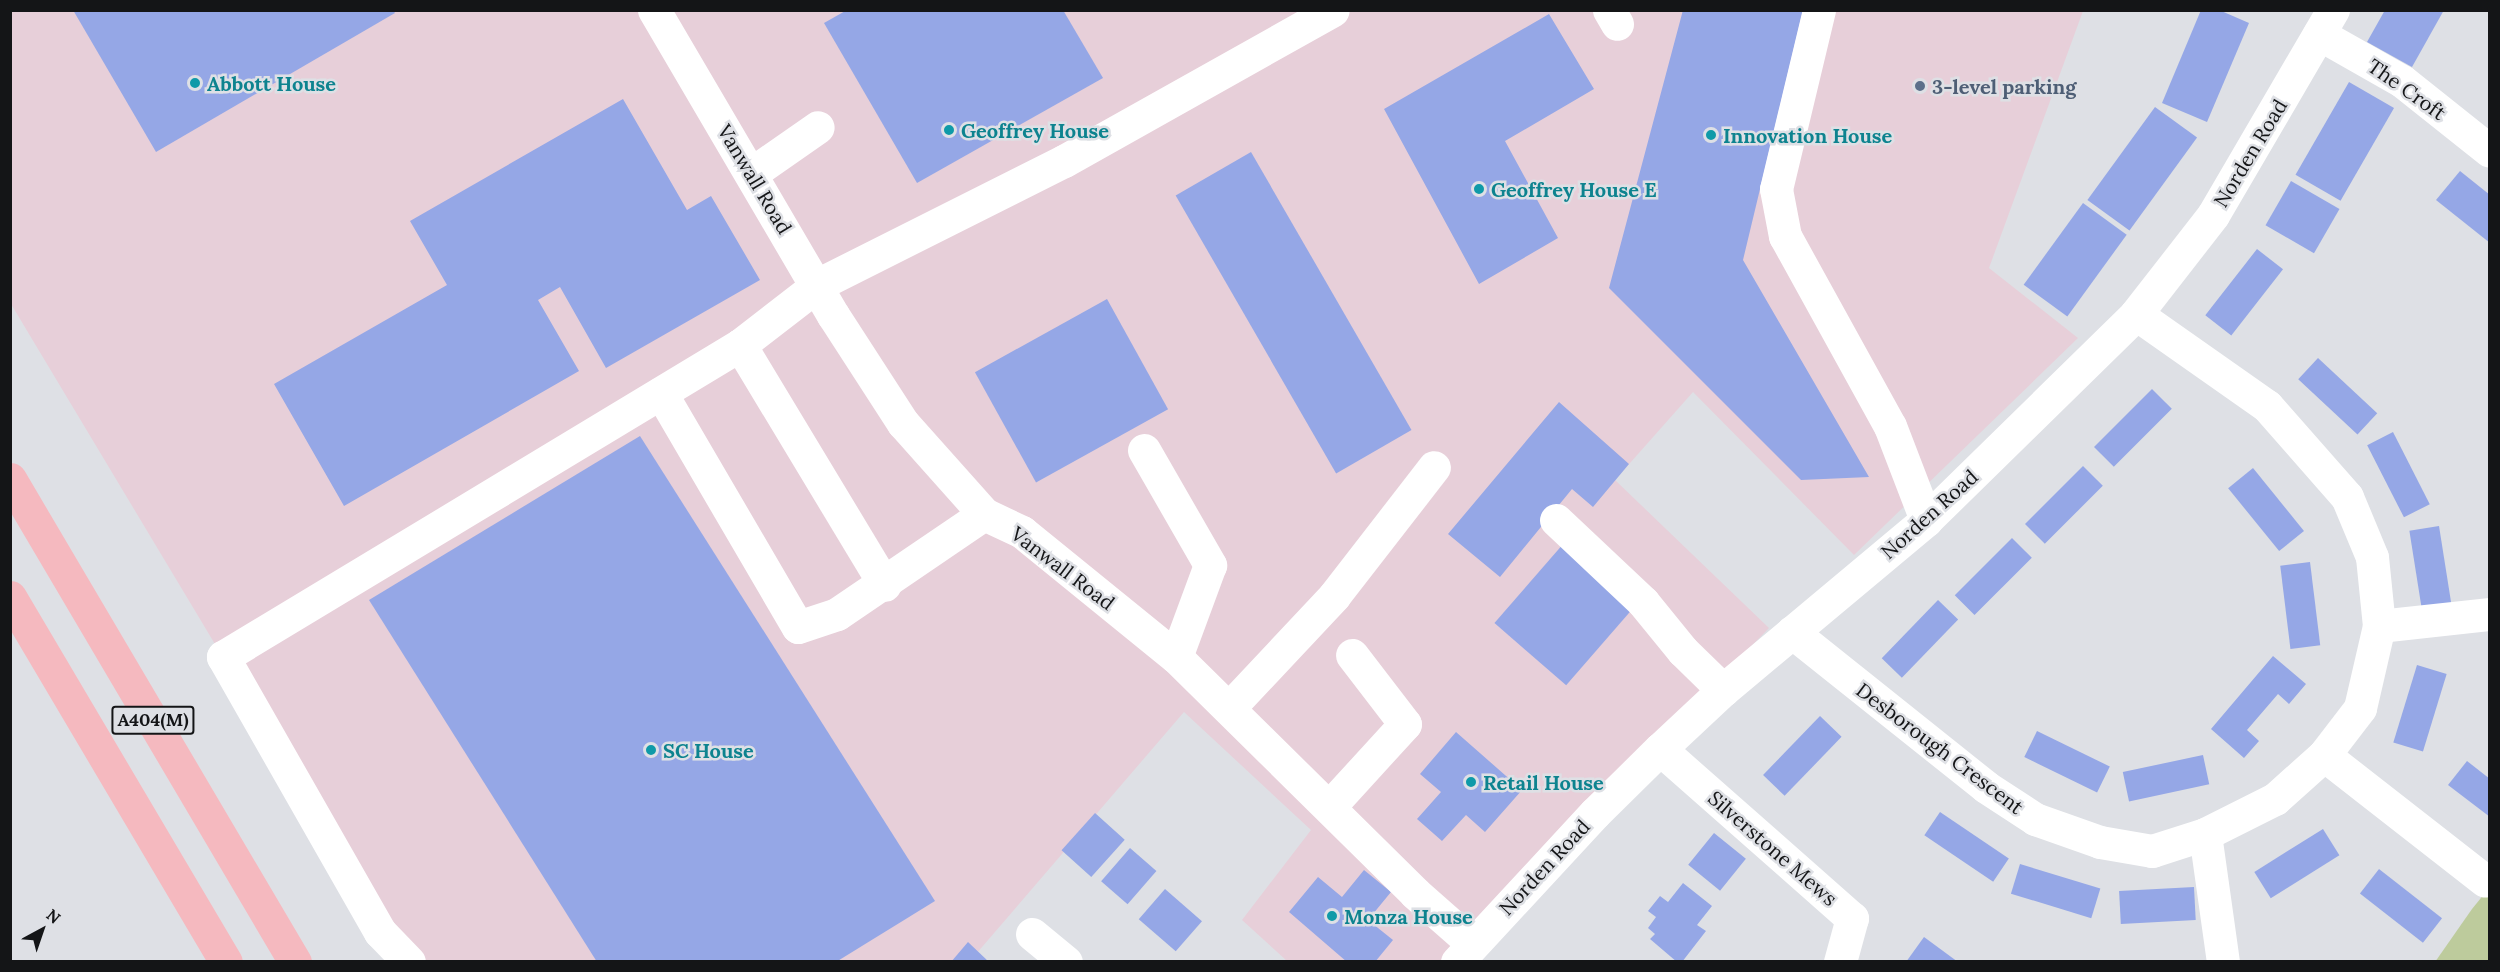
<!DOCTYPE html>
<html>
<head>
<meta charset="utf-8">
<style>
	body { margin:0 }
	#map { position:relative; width:2500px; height:972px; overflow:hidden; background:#dee0e5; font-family:Lora,serif }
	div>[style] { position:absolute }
	.commercial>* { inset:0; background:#e7cfd9 }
	.green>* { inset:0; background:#bdcb9c }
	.building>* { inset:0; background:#95a7e6; transform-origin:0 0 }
	.minor>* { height:33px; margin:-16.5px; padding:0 16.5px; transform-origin:16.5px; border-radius:16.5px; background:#fff }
	.highway>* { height:33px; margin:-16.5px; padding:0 16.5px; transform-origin:16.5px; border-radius:16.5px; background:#f5b9bf }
	.dots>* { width:16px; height:16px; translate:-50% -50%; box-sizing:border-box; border:3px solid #dee0e5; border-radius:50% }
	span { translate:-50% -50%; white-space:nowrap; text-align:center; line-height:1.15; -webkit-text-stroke:5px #dee0e5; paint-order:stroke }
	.shield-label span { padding:2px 4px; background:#dee0e5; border:2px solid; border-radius:4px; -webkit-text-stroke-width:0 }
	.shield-label { font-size:18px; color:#141517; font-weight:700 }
	.culture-label { font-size:20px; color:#0d838f; font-weight:700 }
	.left { translate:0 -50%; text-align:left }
	.service-label { font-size:20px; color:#4e5e75; font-weight:700 }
	.street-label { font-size:20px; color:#141517 }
	.frame { position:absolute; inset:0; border:12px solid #141517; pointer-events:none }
	.north { position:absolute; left:12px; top:900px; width:60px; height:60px; -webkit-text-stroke:4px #dee0e5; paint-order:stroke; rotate:40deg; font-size:16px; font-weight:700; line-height:24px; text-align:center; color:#141517 }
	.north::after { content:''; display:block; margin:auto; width:21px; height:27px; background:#141517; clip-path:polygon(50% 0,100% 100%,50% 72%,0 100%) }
</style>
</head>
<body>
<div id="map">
	<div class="commercial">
		<div style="clip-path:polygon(11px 11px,2083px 11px,1989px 268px,2078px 338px,1854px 555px,1693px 392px,1615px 480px,1769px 628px,1445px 961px,1287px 961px,1242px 920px,1311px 830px,1184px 712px,970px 961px,405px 961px,11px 304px)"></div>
	</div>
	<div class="green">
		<div style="clip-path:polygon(2489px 888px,2489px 961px,2435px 962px,2472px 909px)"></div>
	</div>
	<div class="building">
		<div style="clip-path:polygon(73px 10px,393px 10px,395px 13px,156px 152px)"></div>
		<div style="clip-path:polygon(847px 10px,1063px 10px,1103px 78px,917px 183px,824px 23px)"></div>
		<div style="clip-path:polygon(1683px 10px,1803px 10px,1743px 260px,1869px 477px,1801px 480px,1609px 288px)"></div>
		<div style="clip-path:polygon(2201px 10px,2219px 10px,2249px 23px,2207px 122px,2162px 103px)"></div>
		<div style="clip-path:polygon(2385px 10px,2444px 10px,2412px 67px,2367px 42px)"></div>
		<div style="clip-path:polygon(1549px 14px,1594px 89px,1505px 141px,1558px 238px,1479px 284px,1384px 109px)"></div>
		<div style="left:2349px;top:82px;width:52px;height:107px;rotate:30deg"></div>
		<div style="clip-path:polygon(623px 99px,687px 210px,711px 196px,760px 280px,606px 368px,560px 287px,538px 300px,579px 371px,344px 506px,274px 384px,447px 285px,410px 221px)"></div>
		<div style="left:2155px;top:107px;width:52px;height:115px;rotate:36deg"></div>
		<div style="left:1251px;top:152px;width:321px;height:87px;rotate:60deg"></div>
		<div style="clip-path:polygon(2460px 171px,2490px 195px,2490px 243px,2436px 200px)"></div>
		<div style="left:2291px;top:181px;width:56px;height:51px;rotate:30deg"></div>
		<div style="left:2083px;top:203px;width:54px;height:101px;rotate:36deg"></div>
		<div style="left:2257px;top:249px;width:33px;height:84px;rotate:38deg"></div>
		<div style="left:1107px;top:299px;width:126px;height:151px;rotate:61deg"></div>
		<div style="left:2318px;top:358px;width:81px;height:29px;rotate:43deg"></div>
		<div style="left:2152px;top:389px;width:28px;height:82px;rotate:45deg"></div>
		<div style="clip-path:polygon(1559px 402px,1629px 464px,1593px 507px,1572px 489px,1500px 577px,1448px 534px)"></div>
		<div style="left:2393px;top:432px;width:81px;height:29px;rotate:63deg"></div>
		<div style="clip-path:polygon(640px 436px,935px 901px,836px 962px,597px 962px,369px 600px)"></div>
		<div style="left:2083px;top:466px;width:28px;height:82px;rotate:45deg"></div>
		<div style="left:2253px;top:468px;width:81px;height:32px;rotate:51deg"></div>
		<div style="left:2439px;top:526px;width:78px;height:30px;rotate:81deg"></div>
		<div style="left:2012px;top:538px;width:28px;height:81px;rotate:45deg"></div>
		<div style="left:1564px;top:543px;width:95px;height:106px;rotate:41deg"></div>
		<div style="left:2310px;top:562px;width:84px;height:30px;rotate:83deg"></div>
		<div style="left:1938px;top:600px;width:28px;height:81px;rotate:44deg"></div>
		<div style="clip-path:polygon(2273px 656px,2306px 684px,2289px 704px,2278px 694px,2247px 730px,2259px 741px,2244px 758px,2211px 729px)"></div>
		<div style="left:2417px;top:665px;width:31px;height:81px;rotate:17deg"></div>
		<div style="left:1820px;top:716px;width:30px;height:82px;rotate:44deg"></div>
		<div style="left:2037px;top:731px;width:81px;height:29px;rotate:26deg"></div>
		<div style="clip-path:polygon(1456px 732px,1522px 790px,1485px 832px,1466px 815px,1442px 841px,1417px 819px,1441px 792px,1420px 774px)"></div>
		<div style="left:2203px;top:755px;width:30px;height:82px;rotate:78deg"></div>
		<div style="clip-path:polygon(2467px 761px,2490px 779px,2490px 817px,2448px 785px)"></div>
		<div style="left:1940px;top:812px;width:83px;height:28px;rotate:34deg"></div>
		<div style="left:1095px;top:813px;width:40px;height:50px;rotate:42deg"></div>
		<div style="left:2323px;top:829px;width:31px;height:81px;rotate:58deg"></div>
		<div style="left:1714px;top:833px;width:41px;height:41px;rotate:39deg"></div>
		<div style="left:1130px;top:848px;width:35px;height:44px;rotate:41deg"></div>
		<div style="left:2020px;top:864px;width:84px;height:31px;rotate:17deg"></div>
		<div style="left:2379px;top:869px;width:80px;height:31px;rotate:38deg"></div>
		<div style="clip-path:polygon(1364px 870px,1391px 892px,1368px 920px,1393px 940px,1375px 962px,1347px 962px,1289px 912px,1318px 877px,1342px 897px)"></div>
		<div style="clip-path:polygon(1683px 883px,1712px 906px,1697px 925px,1706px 931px,1682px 962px,1677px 962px,1650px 939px,1655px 934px,1648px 928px,1656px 917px,1648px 911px,1660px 896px,1668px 902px)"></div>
		<div style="left:2194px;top:887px;width:33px;height:75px;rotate:87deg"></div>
		<div style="left:1165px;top:889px;width:49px;height:40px;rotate:41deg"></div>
		<div style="clip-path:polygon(1924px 937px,1958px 962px,1906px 962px)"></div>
		<div style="clip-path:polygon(968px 942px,989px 962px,951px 962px)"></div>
	</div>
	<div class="minor">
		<div style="left:654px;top:10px;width:354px;rotate:59.6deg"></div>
		<div style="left:833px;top:315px;width:129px;rotate:57.1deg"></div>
		<div style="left:903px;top:423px;width:122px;rotate:48.3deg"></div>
		<div style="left:984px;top:514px;width:42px;rotate:25.3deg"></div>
		<div style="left:1022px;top:532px;width:198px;rotate:39.1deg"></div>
		<div style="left:1176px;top:657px;width:336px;rotate:44.6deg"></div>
		<div style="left:1415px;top:893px;width:77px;rotate:41.3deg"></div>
		<div style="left:1609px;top:10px;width:16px;rotate:60deg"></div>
		<div style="left:1819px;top:10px;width:184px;rotate:103.5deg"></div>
		<div style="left:1776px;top:189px;width:48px;rotate:79.2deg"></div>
		<div style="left:1785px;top:236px;width:217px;rotate:61.1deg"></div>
		<div style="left:1890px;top:426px;width:101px;rotate:69deg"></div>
		<div style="left:2319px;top:34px;width:95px;rotate:29.5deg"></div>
		<div style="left:2402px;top:81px;width:112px;rotate:38.5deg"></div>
		<div style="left:752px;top:173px;width:80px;rotate:-34.9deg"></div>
		<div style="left:740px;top:345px;width:280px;rotate:58.9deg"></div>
		<div style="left:661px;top:393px;width:271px;rotate:59.7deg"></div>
		<div style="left:798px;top:627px;width:41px;rotate:-18.4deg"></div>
		<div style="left:837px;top:614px;width:178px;rotate:-34.2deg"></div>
		<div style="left:1144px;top:450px;width:133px;rotate:60.1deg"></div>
		<div style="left:1210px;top:565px;width:98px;rotate:110.3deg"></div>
		<div style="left:1556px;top:520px;width:120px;rotate:43.3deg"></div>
		<div style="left:1643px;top:602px;width:63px;rotate:50.8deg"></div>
		<div style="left:1683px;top:651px;width:56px;rotate:44.3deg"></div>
		<div style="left:2379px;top:626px;width:112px;rotate:-6.2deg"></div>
		<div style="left:1792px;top:632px;width:248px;rotate:38.6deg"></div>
		<div style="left:1986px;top:787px;width:59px;rotate:33.1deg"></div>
		<div style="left:2035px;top:819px;width:69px;rotate:19.5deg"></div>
		<div style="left:2100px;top:842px;width:53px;rotate:9.8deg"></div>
		<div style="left:2152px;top:851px;width:56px;rotate:-17.8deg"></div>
		<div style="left:2205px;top:834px;width:78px;rotate:-26.6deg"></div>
		<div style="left:2275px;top:799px;width:66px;rotate:-41.9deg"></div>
		<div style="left:2324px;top:755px;width:59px;rotate:-52.5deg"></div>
		<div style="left:2360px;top:708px;width:84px;rotate:-77deg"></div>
		<div style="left:2379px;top:626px;width:69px;rotate:-95.8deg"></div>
		<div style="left:2372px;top:557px;width:65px;rotate:-112.6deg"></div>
		<div style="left:2347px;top:497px;width:121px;rotate:-131.3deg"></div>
		<div style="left:2267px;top:406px;width:160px;rotate:-144.9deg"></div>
		<div style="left:1229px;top:708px;width:154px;rotate:-46.8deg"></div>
		<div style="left:1334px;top:596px;width:163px;rotate:-52.2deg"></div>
		<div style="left:1660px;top:749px;width:256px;rotate:41.4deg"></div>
		<div style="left:1852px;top:918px;width:46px;rotate:105.3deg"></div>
		<div style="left:2324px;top:755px;width:204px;rotate:38deg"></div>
		<div style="left:1330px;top:806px;width:111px;rotate:-47.6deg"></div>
		<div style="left:1405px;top:724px;width:87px;rotate:-127.5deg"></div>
		<div style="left:2205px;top:834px;width:129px;rotate:82deg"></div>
		<div style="left:1032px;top:934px;width:44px;rotate:39.5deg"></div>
		<div style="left:409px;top:962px;width:42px;rotate:-134deg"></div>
		<div style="left:380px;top:932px;width:317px;rotate:-119.7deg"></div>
		<div style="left:223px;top:657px;width:604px;rotate:-31.11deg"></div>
		<div style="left:740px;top:345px;width:100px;rotate:-37.7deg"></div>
		<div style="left:819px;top:284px;width:274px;rotate:-26.7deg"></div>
		<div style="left:1064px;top:161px;width:308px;rotate:-29.3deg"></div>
		<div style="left:1457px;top:962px;width:203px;rotate:-47.2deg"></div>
		<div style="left:1595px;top:813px;width:91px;rotate:-44.6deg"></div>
		<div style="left:1660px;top:749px;width:86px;rotate:-43.1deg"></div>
		<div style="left:1723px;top:690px;width:265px;rotate:-39.9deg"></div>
		<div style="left:1926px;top:520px;width:294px;rotate:-44.4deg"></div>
		<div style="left:2136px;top:314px;width:125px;rotate:-52.1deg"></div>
		<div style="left:2213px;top:215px;width:238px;rotate:-59.7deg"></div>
	</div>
	<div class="highway">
		<div style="left:10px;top:479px;width:561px;rotate:59.46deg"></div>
		<div style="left:10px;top:597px;width:424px;rotate:59.4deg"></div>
	</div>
	<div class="dots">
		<div style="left:195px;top:83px;background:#0f9aa8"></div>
		<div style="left:1920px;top:86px;background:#5c6f8a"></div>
		<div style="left:949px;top:130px;background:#0f9aa8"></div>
		<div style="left:1711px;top:135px;background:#0f9aa8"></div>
		<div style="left:1479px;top:189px;background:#0f9aa8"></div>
		<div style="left:651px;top:750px;background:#0f9aa8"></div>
		<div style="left:1471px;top:782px;background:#0f9aa8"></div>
		<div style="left:1332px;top:916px;background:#0f9aa8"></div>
	</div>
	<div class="shield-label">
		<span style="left:153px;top:720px">A404(M)</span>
	</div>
	<div class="culture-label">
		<span class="left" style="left:207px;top:83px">Abbott House</span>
		<span class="left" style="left:961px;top:130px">Geoffrey House</span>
		<span class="left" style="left:1723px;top:135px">Innovation House</span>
		<span class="left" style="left:1491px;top:189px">Geoffrey House E</span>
		<span class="left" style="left:663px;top:750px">SC House</span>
		<span class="left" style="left:1483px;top:782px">Retail House</span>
		<span class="left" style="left:1344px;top:916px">Monza House</span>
	</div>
	<div class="service-label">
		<span class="left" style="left:1932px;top:86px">3-level parking</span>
	</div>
	<div class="street-label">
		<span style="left:2407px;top:89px;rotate:35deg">The Croft</span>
		<span style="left:2250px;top:153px;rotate:-59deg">Norden Road</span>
		<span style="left:755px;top:179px;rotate:59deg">Vanwall Road</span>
		<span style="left:1929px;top:514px;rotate:-42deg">Norden Road</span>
		<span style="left:1063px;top:568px;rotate:37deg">Vanwall Road</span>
		<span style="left:1940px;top:748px;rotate:37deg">Desborough Crescent</span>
		<span style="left:1773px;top:848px;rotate:41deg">Silverstone Mews</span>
		<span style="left:1544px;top:867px;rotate:-47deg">Norden Road</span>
	</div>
	<div class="frame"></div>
	<div class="north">N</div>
</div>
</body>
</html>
